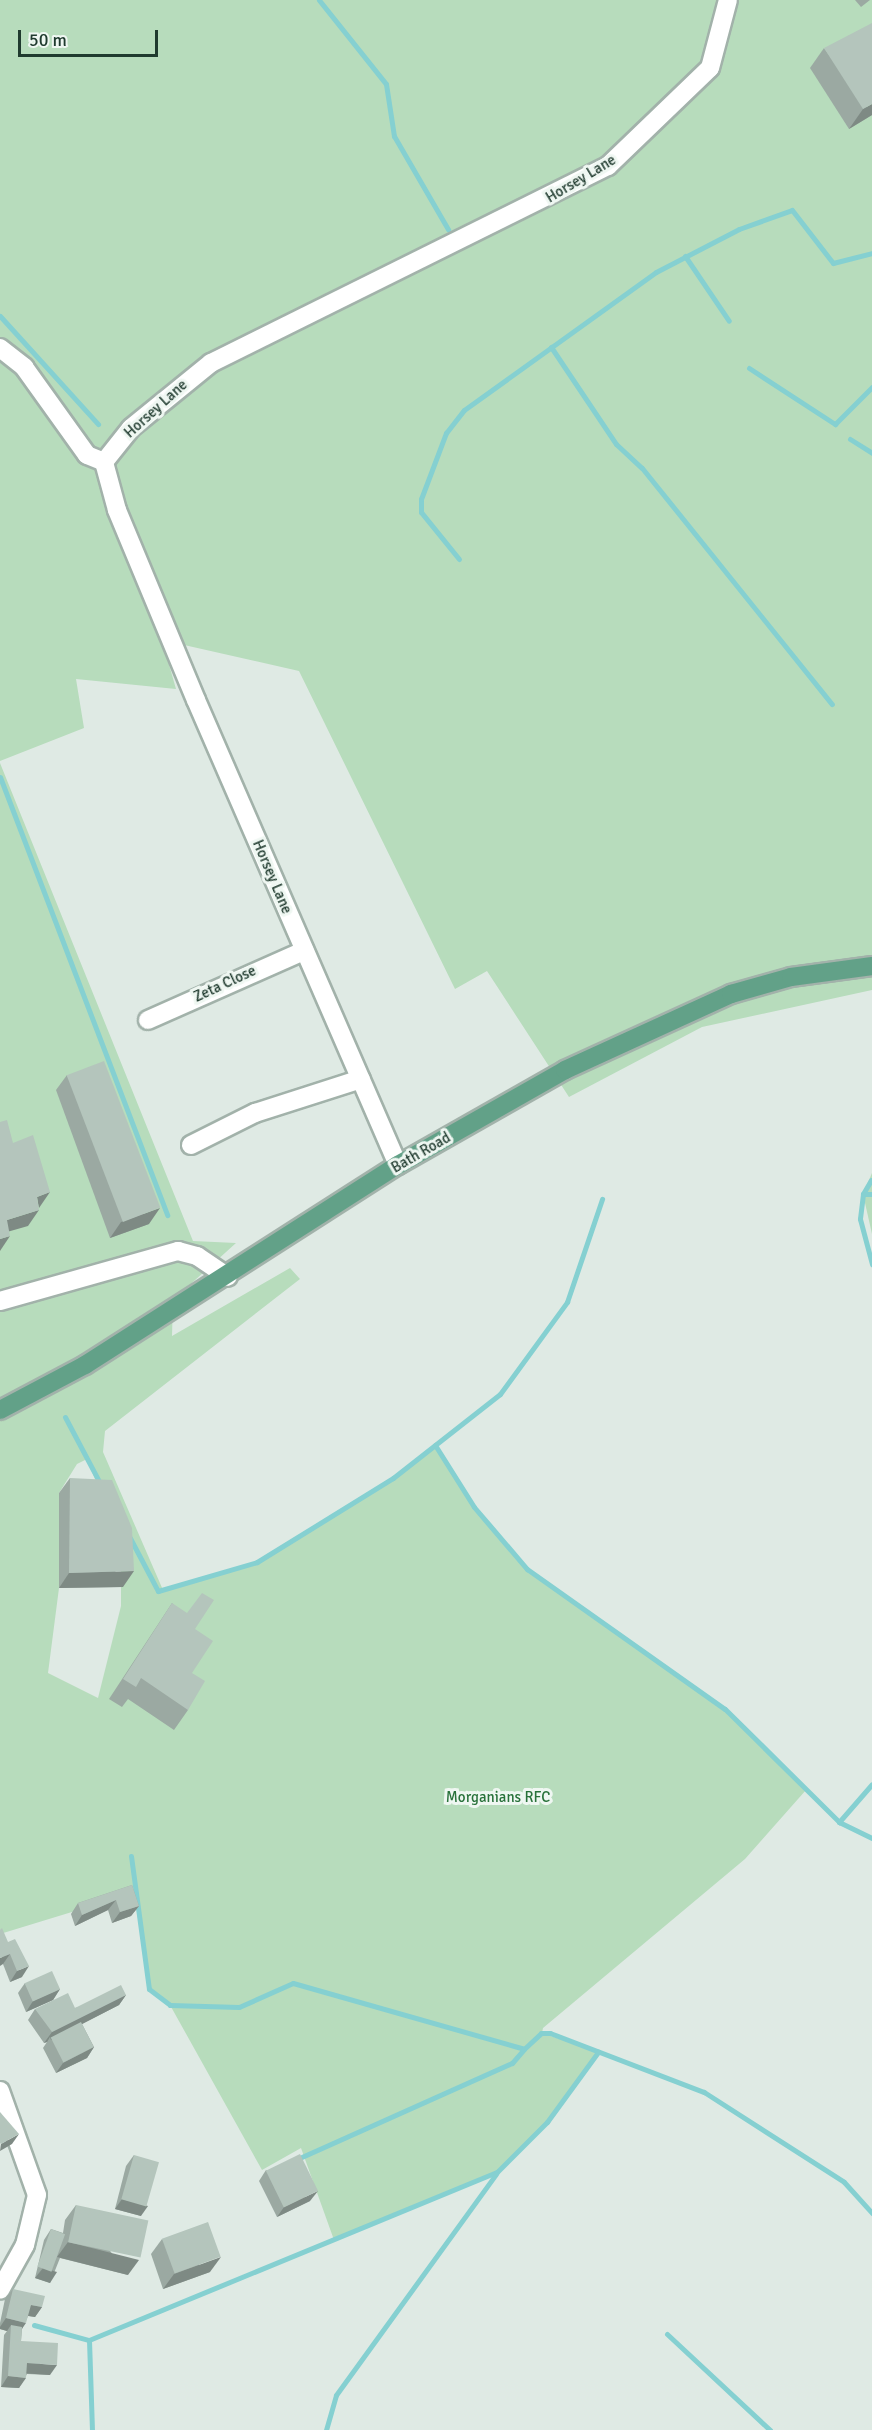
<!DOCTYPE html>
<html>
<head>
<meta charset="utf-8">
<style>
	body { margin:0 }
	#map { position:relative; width:872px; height:2430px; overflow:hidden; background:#dfeae4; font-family:Signika,sans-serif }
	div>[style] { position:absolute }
	.green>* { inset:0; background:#b7dcbc }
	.stream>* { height:5px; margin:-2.5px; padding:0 2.5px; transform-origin:2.5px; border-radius:2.5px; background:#85d0d1 }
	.roads { filter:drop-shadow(2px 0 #a2b2aa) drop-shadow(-2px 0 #a2b2aa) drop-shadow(0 2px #a2b2aa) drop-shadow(0 -2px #a2b2aa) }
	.street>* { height:18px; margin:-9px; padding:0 9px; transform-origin:9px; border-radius:9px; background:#fff }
	.primary>* { height:18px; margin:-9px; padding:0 9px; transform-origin:9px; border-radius:9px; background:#62a188 }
	.wall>* { inset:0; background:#9ba9a2 }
	.shaded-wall>* { inset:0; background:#7e8a84 }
	.building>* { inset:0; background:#b4c5bc; transform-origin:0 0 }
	span { translate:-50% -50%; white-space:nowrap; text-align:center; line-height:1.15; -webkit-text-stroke:6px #eff7f2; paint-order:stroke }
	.street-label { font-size:15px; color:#203b2f }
	.park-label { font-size:15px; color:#29723b }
	.scale { position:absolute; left:18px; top:30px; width:140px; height:27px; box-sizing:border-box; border:3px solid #203b2f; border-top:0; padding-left:8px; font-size:18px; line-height:21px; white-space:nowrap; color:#203b2f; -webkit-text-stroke:4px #eff7f2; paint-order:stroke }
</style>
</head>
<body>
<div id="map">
	<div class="green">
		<div style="clip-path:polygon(0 0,872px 0,872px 990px,702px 1027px,569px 1097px,487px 971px,455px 989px,299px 671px,162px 640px,176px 689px,76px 679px,84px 728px,0 761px)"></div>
		<div style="clip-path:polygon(evenodd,0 763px,193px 1241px,236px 1243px,173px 1300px,172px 1336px,290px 1268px,300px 1279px,105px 1431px,103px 1452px,163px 1590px,257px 1562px,393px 1478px,435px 1445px,474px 1507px,527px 1569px,725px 1709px,806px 1790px,745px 1859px,543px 2028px,542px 2033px,598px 2052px,547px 2122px,497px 2172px,334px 2240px,301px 2148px,262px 2170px,170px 2005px,149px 1989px,134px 1893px,0 1934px,0 763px,87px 1459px,121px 1544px,121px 1606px,98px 1698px,48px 1673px,59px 1588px,59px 1493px,77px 1464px,87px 1459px)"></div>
		<div style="clip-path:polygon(872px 1173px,872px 1234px,863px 1194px)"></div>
	</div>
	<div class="stream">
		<div style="left:319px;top:0;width:107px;rotate:51.4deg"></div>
		<div style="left:386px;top:84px;width:53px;rotate:81.3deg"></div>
		<div style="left:394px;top:136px;width:108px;rotate:59.9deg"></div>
		<div style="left:685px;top:256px;width:78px;rotate:55.9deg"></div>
		<div style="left:0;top:316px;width:146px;rotate:47.8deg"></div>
		<div style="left:551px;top:347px;width:117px;rotate:56.2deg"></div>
		<div style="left:616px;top:444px;width:35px;rotate:43deg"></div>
		<div style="left:642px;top:468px;width:303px;rotate:51.2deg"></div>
		<div style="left:749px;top:368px;width:103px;rotate:33.1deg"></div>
		<div style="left:835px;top:424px;width:52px;rotate:-45deg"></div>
		<div style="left:850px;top:439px;width:26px;rotate:32deg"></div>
		<div style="left:459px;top:559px;width:60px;rotate:-129deg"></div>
		<div style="left:421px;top:512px;width:13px;rotate:-90deg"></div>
		<div style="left:421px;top:499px;width:71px;rotate:-69.3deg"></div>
		<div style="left:446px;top:433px;width:29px;rotate:-52deg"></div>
		<div style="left:464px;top:410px;width:236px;rotate:-35.7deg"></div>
		<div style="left:656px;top:272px;width:93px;rotate:-27.4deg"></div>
		<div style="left:739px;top:229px;width:56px;rotate:-19.7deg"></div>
		<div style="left:792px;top:210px;width:67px;rotate:52.3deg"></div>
		<div style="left:833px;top:263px;width:40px;rotate:-14.4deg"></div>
		<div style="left:0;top:777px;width:469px;rotate:69.1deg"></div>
		<div style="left:871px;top:1180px;width:16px;rotate:120deg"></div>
		<div style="left:863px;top:1194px;width:9px"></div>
		<div style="left:863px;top:1194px;width:25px;rotate:97deg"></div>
		<div style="left:860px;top:1219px;width:47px;rotate:75.1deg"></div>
		<div style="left:65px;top:1417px;width:77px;rotate:62.1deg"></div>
		<div style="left:435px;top:1445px;width:73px;rotate:57.8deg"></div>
		<div style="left:474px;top:1507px;width:82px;rotate:49.5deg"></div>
		<div style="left:527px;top:1569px;width:242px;rotate:35.3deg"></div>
		<div style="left:725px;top:1709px;width:161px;rotate:44.7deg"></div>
		<div style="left:839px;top:1822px;width:37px;rotate:26deg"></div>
		<div style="left:130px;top:1538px;width:60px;rotate:62.2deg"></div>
		<div style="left:158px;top:1591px;width:103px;rotate:-16.3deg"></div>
		<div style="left:257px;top:1562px;width:160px;rotate:-31.7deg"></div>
		<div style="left:393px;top:1478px;width:136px;rotate:-38.1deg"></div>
		<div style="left:500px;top:1394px;width:114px;rotate:-53.9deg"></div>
		<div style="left:567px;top:1302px;width:109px;rotate:-71.2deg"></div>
		<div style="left:839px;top:1822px;width:50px;rotate:-49deg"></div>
		<div style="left:131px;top:1856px;width:134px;rotate:82.3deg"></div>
		<div style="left:149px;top:1989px;width:26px;rotate:37deg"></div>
		<div style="left:170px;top:2005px;width:69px;rotate:1.7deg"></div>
		<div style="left:239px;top:2007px;width:59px;rotate:-24deg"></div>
		<div style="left:293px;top:1983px;width:240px;rotate:15.9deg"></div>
		<div style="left:524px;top:2049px;width:23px;rotate:-43deg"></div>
		<div style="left:541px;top:2033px;width:9px"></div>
		<div style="left:550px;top:2033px;width:165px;rotate:21deg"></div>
		<div style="left:704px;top:2092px;width:166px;rotate:32.7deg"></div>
		<div style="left:844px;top:2182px;width:42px;rotate:47.9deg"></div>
		<div style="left:295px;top:2160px;width:238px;rotate:-24.1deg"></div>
		<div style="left:512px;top:2063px;width:18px;rotate:-49deg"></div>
		<div style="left:34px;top:2325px;width:57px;rotate:15.3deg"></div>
		<div style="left:89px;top:2340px;width:441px;rotate:-22.4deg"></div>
		<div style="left:497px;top:2172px;width:71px;rotate:-45deg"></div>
		<div style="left:547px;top:2122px;width:87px;rotate:-53.9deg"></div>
		<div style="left:667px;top:2334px;width:141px;rotate:43deg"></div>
		<div style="left:89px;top:2340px;width:90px;rotate:88.1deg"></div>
		<div style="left:326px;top:2430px;width:36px;rotate:-74deg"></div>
		<div style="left:336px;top:2395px;width:273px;rotate:-54.1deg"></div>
	</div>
	<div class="roads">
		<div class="street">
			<div style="left:0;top:348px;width:31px;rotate:38deg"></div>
			<div style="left:24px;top:367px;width:108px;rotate:54.4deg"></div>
			<div style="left:87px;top:455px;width:18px;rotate:22deg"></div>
			<div style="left:148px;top:1020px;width:171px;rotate:-23.9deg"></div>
			<div style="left:191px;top:1145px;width:72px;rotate:-26.6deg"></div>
			<div style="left:255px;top:1113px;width:111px;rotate:-17.8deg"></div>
			<div style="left:398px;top:1165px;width:507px;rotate:-113.48deg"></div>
			<div style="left:196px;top:700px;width:206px;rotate:-112.6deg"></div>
			<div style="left:117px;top:510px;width:50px;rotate:-105.2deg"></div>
			<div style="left:104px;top:462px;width:43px;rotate:-51.5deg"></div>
			<div style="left:131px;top:428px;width:103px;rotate:-39.1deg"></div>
			<div style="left:211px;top:363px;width:443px;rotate:-26.4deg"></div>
			<div style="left:608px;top:166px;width:141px;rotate:-43.9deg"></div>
			<div style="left:710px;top:68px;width:70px;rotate:-75.2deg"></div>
			<div style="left:0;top:1301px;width:185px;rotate:-15.7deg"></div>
			<div style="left:178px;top:1251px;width:20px;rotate:15deg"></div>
			<div style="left:197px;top:1256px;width:37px;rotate:34deg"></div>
			<div style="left:0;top:2091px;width:110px;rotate:70.4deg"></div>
			<div style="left:37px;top:2195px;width:51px;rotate:103.5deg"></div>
			<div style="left:25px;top:2245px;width:51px;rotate:119.1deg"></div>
		</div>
		<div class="primary">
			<div style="left:0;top:1410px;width:96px;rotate:-27.9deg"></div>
			<div style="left:85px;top:1365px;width:371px;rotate:-32.6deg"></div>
			<div style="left:398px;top:1165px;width:192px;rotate:-29.6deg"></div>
			<div style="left:565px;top:1070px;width:183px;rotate:-24.6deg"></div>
			<div style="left:731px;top:994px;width:62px;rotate:-15.8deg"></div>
			<div style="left:791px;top:977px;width:82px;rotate:-7.7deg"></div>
		</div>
	</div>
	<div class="wall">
		<div style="clip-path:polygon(855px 0,870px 0,861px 7px)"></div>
		<div style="clip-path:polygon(824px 48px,872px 115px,849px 129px,810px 68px)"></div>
		<div style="clip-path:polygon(67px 1075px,149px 1224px,110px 1238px,56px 1090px)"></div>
		<div style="clip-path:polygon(70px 1478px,123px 1587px,59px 1588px,59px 1493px)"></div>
		<div style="clip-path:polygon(172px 1603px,195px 1629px,192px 1673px,188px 1710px,174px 1730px,128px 1699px,122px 1707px,109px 1699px)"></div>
		<div style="clip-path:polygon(132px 1885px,139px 1906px,131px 1916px,112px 1923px,108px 1910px,75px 1926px,71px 1914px,78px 1903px)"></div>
		<div style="clip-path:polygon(0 1930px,22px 1977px,10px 1982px,3px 1964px)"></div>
		<div style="clip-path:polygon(25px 1983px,60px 1989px,53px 2000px,26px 2012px,18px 1993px)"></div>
		<div style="clip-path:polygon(126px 1995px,119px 2005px,82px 2024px,94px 2047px,87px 2058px,56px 2073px,43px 2048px,47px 2042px,44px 2043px,28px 2020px,35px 2009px,75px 2008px)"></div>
		<div style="clip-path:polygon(134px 2155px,141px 2216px,115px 2209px,126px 2166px)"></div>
		<div style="clip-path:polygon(266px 2170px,310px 2201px,277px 2217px,259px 2181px)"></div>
		<div style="clip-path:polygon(76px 2205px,128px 2275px,60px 2258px,50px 2283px,35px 2278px,44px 2240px,51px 2229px,63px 2233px,65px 2220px)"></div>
		<div style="clip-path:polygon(162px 2239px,210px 2272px,163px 2289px,151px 2254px)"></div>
		<div style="clip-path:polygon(13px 2289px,42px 2307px,35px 2317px,28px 2316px,22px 2329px,21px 2341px,50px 2375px,27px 2374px,19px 2388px,1px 2387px,4px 2335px,7px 2331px,0 2329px,0 2323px,5px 2299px)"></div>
	</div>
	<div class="shaded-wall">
		<div style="clip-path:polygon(872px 104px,872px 115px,849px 129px,863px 109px)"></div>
		<div style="clip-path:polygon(50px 1192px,39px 1208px,37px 1197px)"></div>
		<div style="clip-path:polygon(160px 1208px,149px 1224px,110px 1238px,121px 1222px)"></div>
		<div style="clip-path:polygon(39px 1210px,28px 1226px,0 1234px,7px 1220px)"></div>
		<div style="clip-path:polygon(10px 1236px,0 1251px,0 1239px)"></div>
		<div style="clip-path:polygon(134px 1571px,123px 1587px,59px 1588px,69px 1573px)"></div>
		<div style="clip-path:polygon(116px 1900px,108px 1910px,75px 1926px,82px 1915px)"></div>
		<div style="clip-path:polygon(139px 1906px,131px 1916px,112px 1923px,120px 1912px)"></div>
		<div style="clip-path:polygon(10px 1954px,3px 1964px,0 1966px,0 1958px)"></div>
		<div style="clip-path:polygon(29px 1966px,22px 1977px,10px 1982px,17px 1971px)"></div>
		<div style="clip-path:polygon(60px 1989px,53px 2000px,26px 2012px,33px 2001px)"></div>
		<div style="clip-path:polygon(126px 1995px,119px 2005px,51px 2040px,50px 2037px,47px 2042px,44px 2043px,52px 2032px)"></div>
		<div style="clip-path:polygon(94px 2047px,87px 2058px,56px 2073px,63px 2063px)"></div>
		<div style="clip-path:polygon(19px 2134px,12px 2144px,0 2151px,1px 2144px)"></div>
		<div style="clip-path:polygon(318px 2191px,310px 2201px,277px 2217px,284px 2207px)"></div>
		<div style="clip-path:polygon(122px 2199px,148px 2206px,141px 2216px,115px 2209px)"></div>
		<div style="clip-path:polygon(68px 2242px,139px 2260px,128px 2275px,57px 2257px)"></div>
		<div style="clip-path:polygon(221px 2257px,210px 2272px,163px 2289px,174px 2274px)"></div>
		<div style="clip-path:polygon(43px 2268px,57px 2272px,50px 2283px,35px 2278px)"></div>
		<div style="clip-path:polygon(31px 2305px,42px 2307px,35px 2317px,23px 2315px)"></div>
		<div style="clip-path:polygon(6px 2318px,26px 2323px,19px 2333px,11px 2325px,7px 2331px,0 2329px,0 2327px)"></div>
		<div style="clip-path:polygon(27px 2363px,57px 2365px,50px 2375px,20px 2373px)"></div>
		<div style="clip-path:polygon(8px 2376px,26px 2378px,19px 2388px,1px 2387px)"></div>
	</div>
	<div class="building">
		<div style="clip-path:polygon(872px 23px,872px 104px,863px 109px,824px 48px)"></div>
		<div style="left:104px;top:1061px;width:157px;height:40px;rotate:69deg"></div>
		<div style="clip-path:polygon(7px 1120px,13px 1143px,33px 1135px,50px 1192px,37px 1197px,39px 1210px,7px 1220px,10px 1236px,0 1239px,0 1122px)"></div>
		<div style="clip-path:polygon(70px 1478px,112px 1480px,132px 1528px,134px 1571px,69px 1573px)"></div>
		<div style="clip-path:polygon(202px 1593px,214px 1600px,195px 1629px,213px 1641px,192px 1673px,205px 1681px,188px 1710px,141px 1678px,136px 1687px,123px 1679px,172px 1603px,187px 1613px)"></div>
		<div style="clip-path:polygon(132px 1885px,139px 1906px,120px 1912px,116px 1900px,82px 1915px,78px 1903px)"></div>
		<div style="clip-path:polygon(2px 1928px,8px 1942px,15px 1939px,29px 1966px,17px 1971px,10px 1954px,0 1958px,0 1930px)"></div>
		<div style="left:52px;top:1971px;width:20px;height:30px;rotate:66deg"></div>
		<div style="clip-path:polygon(121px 1985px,126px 1995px,52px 2032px,35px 2009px,68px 1993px,75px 2008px)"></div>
		<div style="left:81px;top:2022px;width:28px;height:34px;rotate:63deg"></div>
		<div style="clip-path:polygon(0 2112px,19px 2134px,1px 2144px,0 2143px)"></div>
		<div style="left:300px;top:2154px;width:41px;height:38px;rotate:64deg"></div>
		<div style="left:134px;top:2155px;width:26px;height:46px;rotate:16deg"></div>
		<div style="left:76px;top:2205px;width:74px;height:38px;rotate:12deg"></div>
		<div style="left:208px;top:2222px;width:37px;height:49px;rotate:70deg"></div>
		<div style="left:51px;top:2229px;width:15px;height:40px;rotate:20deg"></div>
		<div style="clip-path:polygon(13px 2289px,45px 2296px,42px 2307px,31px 2305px,26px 2323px,6px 2318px)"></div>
		<div style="clip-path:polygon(11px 2325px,22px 2327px,21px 2341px,58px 2343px,57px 2365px,27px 2363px,26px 2378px,8px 2376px)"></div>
	</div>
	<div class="street-label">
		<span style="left:581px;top:179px;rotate:-31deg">Horsey Lane</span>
		<span style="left:156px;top:409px;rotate:-42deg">Horsey Lane</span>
		<span style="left:272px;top:877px;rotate:67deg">Horsey Lane</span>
		<span style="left:225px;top:984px;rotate:-25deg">Zeta Close</span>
		<span style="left:421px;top:1153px;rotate:-30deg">Bath Road</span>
	</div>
	<div class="park-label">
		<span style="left:498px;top:1798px">Morganians RFC</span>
	</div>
	<div class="scale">50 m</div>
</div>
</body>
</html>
